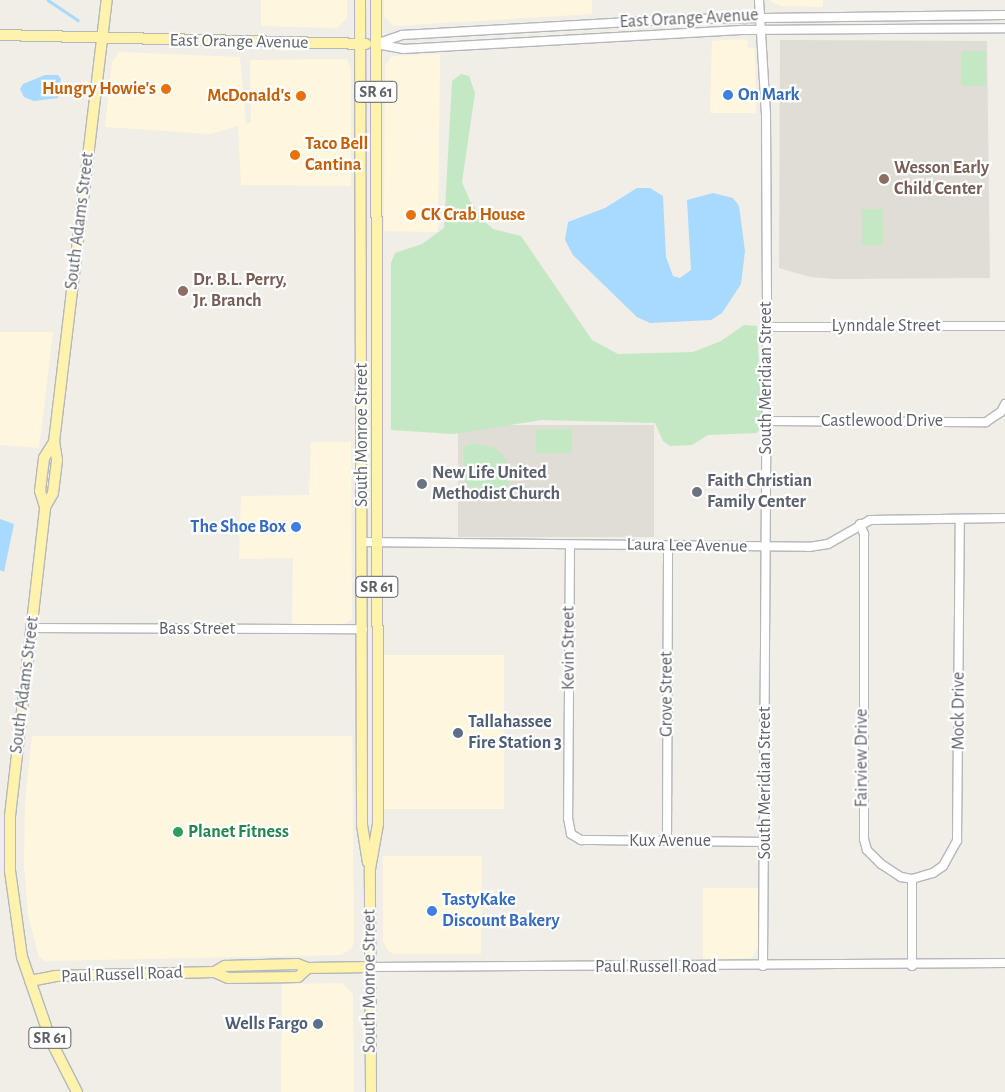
<!DOCTYPE html>
<html>
<head>
<meta charset="utf-8">
<style>
	body { margin:0 }
	#map { position:relative; width:1005px; height:1092px; overflow:hidden; background:#f0eee7; font-family:"Alegreya Sans",sans-serif }
	div>[style] { position:absolute }
	.commercial>* { inset:0; background:#fef7de; transform-origin:0 0 }
	.education>* { inset:0; background:#e0ddd5; transform-origin:0 0 }
	.green>* { inset:0; background:#c4e8c4; transform-origin:0 0 }
	.water>* { inset:0; background:#a8d9ff }
	.stream>* { height:2.5px; margin:-1.25px; padding:0 1.25px; transform-origin:1.25px; border-radius:1.25px; background:#a8d9ff }
	.roads { filter:drop-shadow(1px 0 #b4b7bb) drop-shadow(-1px 0 #b4b7bb) drop-shadow(0 1px #b4b7bb) drop-shadow(0 -1px #b4b7bb) }
	.minor>* { height:8px; margin:-4px; padding:0 4px; transform-origin:4px; border-radius:4px; background:#fff }
	.major>* { height:10px; margin:-5px; padding:0 5px; transform-origin:5px; border-radius:5px; background:#fff2ad }
	.dots>* { width:14px; height:14px; translate:-50% -50%; box-sizing:border-box; border:2px solid #fff; border-radius:50% }
	span { translate:-50% -50%; white-space:nowrap; text-align:center; line-height:1.15; -webkit-text-stroke:4.5px #fff; paint-order:stroke }
	.shield-label span { padding:1px 4px; background:#fff; border:1px solid; border-radius:4px; -webkit-text-stroke-width:0 }
	.shield-label { font-size:16px; color:#5e6267; font-weight:700 }
	.street-label { font-size:18px; color:#5e6267 }
	.food-label { font-size:18px; color:#c56008; font-weight:700 }
	.right { translate:-100% -50%; text-align:right }
	.left { translate:0 -50%; text-align:left }
	.shop-label { font-size:18px; color:#366cbe; font-weight:700 }
	.education-label { font-size:18px; color:#785e54; font-weight:700 }
	.worship-label { font-size:18px; color:#5b616d; font-weight:700 }
	.service-label { font-size:18px; color:#4e5e75; font-weight:700 }
	.leisure-label { font-size:18px; color:#27864d; font-weight:700 }
</style>
</head>
<body>
<div id="map">
	<div class="commercial">
		<div style="clip-path:polygon(261px 0,347px 0,347px 18px,337px 28px,261px 26px)"></div>
		<div style="clip-path:polygon(384px 0,592px 0,592px 14px,393px 26px,384px 16px)"></div>
		<div style="clip-path:polygon(769px 0,823px 0,823px 7px,780px 6px)"></div>
		<div style="clip-path:polygon(745px 39px,748px 41px,747px 47px,754px 48px,755px 52px,756px 113px,710px 113px,712px 41px)"></div>
		<div style="clip-path:polygon(119px 52px,240px 57px,246px 124px,251px 122px,250px 60px,347px 59px,351px 69px,351px 186px,241px 185px,238px 126px,210px 134px,105px 127px,112px 62px)"></div>
		<div style="clip-path:polygon(440px 54px,438px 232px,384px 231px,385px 65px,392px 56px)"></div>
		<div style="clip-path:polygon(0 332px,53px 332px,39px 448px,0 445px)"></div>
		<div style="clip-path:polygon(311px 442px,351px 442px,352px 620px,344px 624px,292px 625px,293px 558px,239px 559px,241px 496px,309px 495px)"></div>
		<div style="left:384px;top:655px;width:120px;height:154px"></div>
		<div style="clip-path:polygon(32px 736px,352px 736px,354px 943px,351px 949px,341px 955px,45px 961px,39px 957px,28px 915px,24px 865px,25px 802px)"></div>
		<div style="clip-path:polygon(383px 856px,482px 856px,481px 954px,394px 954px,388px 951px,383px 941px)"></div>
		<div style="clip-path:polygon(703px 888px,760px 888px,759px 946px,752px 958px,703px 961px)"></div>
		<div style="clip-path:polygon(342px 983px,353px 994px,354px 1092px,281px 1092px,282px 984px)"></div>
	</div>
	<div class="education">
		<div style="clip-path:polygon(780px 40px,987px 41px,990px 278px,834px 279px,810px 277px,779px 268px)"></div>
		<div style="left:458px;top:425px;width:196px;height:112px"></div>
	</div>
	<div class="green">
		<div style="left:961px;top:51px;width:25px;height:35px"></div>
		<div style="clip-path:polygon(461px 74px,469px 76px,475px 93px,462px 182px,470px 201px,484px 221px,493px 229px,521px 236px,592px 340px,618px 354px,693px 352px,721px 341px,744px 325px,757px 326px,762px 426px,757px 433px,708px 435px,692px 445px,670px 446px,663px 441px,655px 423px,542px 420px,453px 434px,391px 430px,391px 263px,395px 253px,422px 244px,444px 228px,452px 81px)"></div>
		<div style="left:862px;top:209px;width:21px;height:36px"></div>
		<div style="left:536px;top:429px;width:36px;height:24px"></div>
		<div style="clip-path:polygon(474px 443px,495px 448px,503px 455px,510px 470px,508px 488px,469px 487px,465px 481px,463px 447px)"></div>
	</div>
	<div class="water">
		<div style="clip-path:polygon(45px 75px,58px 75px,61px 79px,58px 98px,34px 101px,24px 97px,20px 89px,23px 84px)"></div>
		<div style="clip-path:polygon(637px 188px,650px 188px,663px 196px,666px 257px,673px 276px,680px 278px,691px 270px,687px 200px,713px 193px,733px 198px,739px 206px,745px 251px,741px 284px,722px 313px,711px 320px,650px 323px,637px 317px,573px 255px,565px 240px,568px 222px,605px 208px)"></div>
		<div style="clip-path:polygon(0 519px,14px 524px,4px 572px,0 570px)"></div>
	</div>
	<div class="stream">
		<div style="left:48px;top:0;width:36px;rotate:34deg"></div>
	</div>
	<div class="roads">
		<div class="minor">
			<div style="left:759px;top:0;width:114px;rotate:86.5deg"></div>
			<div style="left:766px;top:114px;width:213px;rotate:89.7deg"></div>
			<div style="left:767px;top:327px;width:639px;rotate:90.36deg"></div>
			<div style="left:376px;top:44px;width:28px;rotate:-19deg"></div>
			<div style="left:402px;top:35px;width:280px;rotate:-3.3deg"></div>
			<div style="left:682px;top:19px;width:323px;rotate:-0.7deg"></div>
			<div style="left:376px;top:44px;width:27px;rotate:10deg"></div>
			<div style="left:403px;top:49px;width:343px;rotate:-3.2deg"></div>
			<div style="left:745px;top:30px;width:260px;rotate:-0.4deg"></div>
			<div style="left:767px;top:327px;width:238px;rotate:-0.2deg"></div>
			<div style="left:766px;top:421px;width:220px;rotate:0.3deg"></div>
			<div style="left:986px;top:422px;width:18px;rotate:-34deg"></div>
			<div style="left:1001px;top:412px;width:9px;rotate:-63deg"></div>
			<div style="left:860px;top:524px;width:11px;rotate:68deg"></div>
			<div style="left:864px;top:534px;width:305px;rotate:90deg"></div>
			<div style="left:864px;top:839px;width:11px;rotate:75deg"></div>
			<div style="left:867px;top:850px;width:20px;rotate:45deg"></div>
			<div style="left:881px;top:864px;width:24px;rotate:33deg"></div>
			<div style="left:901px;top:877px;width:11px;rotate:10deg"></div>
			<div style="left:912px;top:879px;width:22px;rotate:-16deg"></div>
			<div style="left:933px;top:873px;width:12px;rotate:-35deg"></div>
			<div style="left:943px;top:866px;width:29px;rotate:-61deg"></div>
			<div style="left:957px;top:841px;width:322px;rotate:-89.5deg"></div>
			<div style="left:362px;top:542px;width:447px;rotate:0.6deg"></div>
			<div style="left:809px;top:547px;width:19px;rotate:-9deg"></div>
			<div style="left:828px;top:544px;width:48px;rotate:-29.7deg"></div>
			<div style="left:870px;top:520px;width:135px;rotate:-0.8deg"></div>
			<div style="left:570px;top:545px;width:273px;rotate:90.4deg"></div>
			<div style="left:568px;top:818px;width:16px;rotate:79deg"></div>
			<div style="left:571px;top:834px;width:12px;rotate:31deg"></div>
			<div style="left:581px;top:840px;width:14px"></div>
			<div style="left:595px;top:840px;width:169px;rotate:0.7deg"></div>
			<div style="left:32px;top:628px;width:331px;rotate:0.2deg"></div>
			<div style="left:667px;top:841px;width:295px;rotate:-89.8deg"></div>
			<div style="left:912px;top:879px;width:87px;rotate:90deg"></div>
			<div style="left:371px;top:967px;width:634px;rotate:-0.36deg"></div>
		</div>
		<div class="major">
			<div style="left:360px;top:0;width:825px;rotate:89.86deg"></div>
			<div style="left:362px;top:825px;width:38px;rotate:81deg"></div>
			<div style="left:0;top:35px;width:366px;rotate:1.4deg"></div>
			<div style="left:45px;top:507px;width:17px;rotate:-107deg"></div>
			<div style="left:40px;top:491px;width:33px;rotate:-83deg"></div>
			<div style="left:44px;top:458px;width:19px;rotate:-58deg"></div>
			<div style="left:214px;top:972px;width:13px;rotate:-29deg"></div>
			<div style="left:225px;top:966px;width:72px;rotate:-1.6deg"></div>
			<div style="left:297px;top:964px;width:12px;rotate:20deg"></div>
			<div style="left:308px;top:968px;width:63px;rotate:-0.9deg"></div>
			<div style="left:30px;top:981px;width:25px;rotate:-11deg"></div>
			<div style="left:55px;top:976px;width:159px;rotate:-1.4deg"></div>
			<div style="left:214px;top:972px;width:15px;rotate:23deg"></div>
			<div style="left:228px;top:978px;width:70px;rotate:-0.8deg"></div>
			<div style="left:298px;top:977px;width:13px;rotate:-42deg"></div>
			<div style="left:77px;top:1092px;width:57px;rotate:-117deg"></div>
			<div style="left:51px;top:1041px;width:89px;rotate:-109deg"></div>
			<div style="left:22px;top:957px;width:88px;rotate:-97.9deg"></div>
			<div style="left:10px;top:870px;width:54px;rotate:-90deg"></div>
			<div style="left:10px;top:816px;width:311px;rotate:-83.5deg"></div>
			<div style="left:45px;top:507px;width:16px;rotate:-60deg"></div>
			<div style="left:53px;top:493px;width:33px;rotate:-83deg"></div>
			<div style="left:57px;top:460px;width:18px;rotate:-99deg"></div>
			<div style="left:54px;top:442px;width:445px;rotate:-83.2deg"></div>
			<div style="left:371px;top:1092px;width:223px;rotate:-90.3deg"></div>
			<div style="left:370px;top:869px;width:46px;rotate:-79.9deg"></div>
			<div style="left:378px;top:824px;width:824px;rotate:-90.14deg"></div>
		</div>
	</div>
	<div class="dots">
		<div style="left:166px;top:89px;background:#e8710a"></div>
		<div style="left:728px;top:95px;background:#3f7fe0"></div>
		<div style="left:301px;top:96px;background:#e8710a"></div>
		<div style="left:295px;top:155px;background:#e8710a"></div>
		<div style="left:884px;top:179px;background:#8d6e63"></div>
		<div style="left:411px;top:215px;background:#e8710a"></div>
		<div style="left:183px;top:291px;background:#8d6e63"></div>
		<div style="left:422px;top:484px;background:#6b7280"></div>
		<div style="left:697px;top:492px;background:#6b7280"></div>
		<div style="left:296px;top:527px;background:#3f7fe0"></div>
		<div style="left:458px;top:733px;background:#5c6f8a"></div>
		<div style="left:178px;top:832px;background:#2e9e5b"></div>
		<div style="left:432px;top:911px;background:#3f7fe0"></div>
		<div style="left:318px;top:1024px;background:#5c6f8a"></div>
	</div>
	<div class="shield-label">
		<span style="left:376px;top:92px">SR 61</span>
		<span style="left:377px;top:587px">SR 61</span>
		<span style="left:50px;top:1038px">SR 61</span>
	</div>
	<div class="street-label">
		<span style="left:689px;top:19px;rotate:-3deg">East Orange Avenue</span>
		<span style="left:239px;top:42px;rotate:1deg">East Orange Avenue</span>
		<span style="left:80px;top:221px;rotate:-83deg">South Adams Street</span>
		<span style="left:886px;top:326px">Lynndale Street</span>
		<span style="left:766px;top:378px;rotate:-90deg">South Meridian Street</span>
		<span style="left:882px;top:421px">Castlewood Drive</span>
		<span style="left:362px;top:435px;rotate:-90deg">South Monroe Street</span>
		<span style="left:687px;top:546px;rotate:1deg">Laura Lee Avenue</span>
		<span style="left:197px;top:629px">Bass Street</span>
		<span style="left:569px;top:648px;rotate:-90deg">Kevin Street</span>
		<span style="left:25px;top:685px;rotate:-83deg">South Adams Street</span>
		<span style="left:667px;top:694px;rotate:-90deg">Grove Street</span>
		<span style="left:959px;top:711px;rotate:-90deg">Mock Drive</span>
		<span style="left:862px;top:758px;rotate:-90deg">Fairview Drive</span>
		<span style="left:765px;top:783px;rotate:-90deg">South Meridian Street</span>
		<span style="left:670px;top:841px">Kux Avenue</span>
		<span style="left:656px;top:967px">Paul Russell Road</span>
		<span style="left:122px;top:975px;rotate:-2deg">Paul Russell Road</span>
		<span style="left:370px;top:981px;rotate:-90deg">South Monroe Street</span>
	</div>
	<div class="food-label">
		<span class="right" style="left:156px;top:89px">Hungry Howie's</span>
		<span class="right" style="left:291px;top:96px">McDonald's</span>
		<span class="left" style="left:305px;top:155px">Taco Bell<br>Cantina</span>
		<span class="left" style="left:421px;top:215px">CK Crab House</span>
	</div>
	<div class="shop-label">
		<span class="left" style="left:738px;top:95px">On Mark</span>
		<span class="right" style="left:286px;top:527px">The Shoe Box</span>
		<span class="left" style="left:442px;top:911px">TastyKake<br>Discount Bakery</span>
	</div>
	<div class="education-label">
		<span class="left" style="left:894px;top:179px">Wesson Early<br>Child Center</span>
		<span class="left" style="left:193px;top:291px">Dr. B.L. Perry,<br>Jr. Branch</span>
	</div>
	<div class="worship-label">
		<span class="left" style="left:432px;top:484px">New Life United<br>Methodist Church</span>
		<span class="left" style="left:707px;top:492px">Faith Christian<br>Family Center</span>
	</div>
	<div class="service-label">
		<span class="left" style="left:468px;top:733px">Tallahassee<br>Fire Station 3</span>
		<span class="right" style="left:308px;top:1024px">Wells Fargo</span>
	</div>
	<div class="leisure-label">
		<span class="left" style="left:188px;top:832px">Planet Fitness</span>
	</div>
</div>
</body>
</html>
